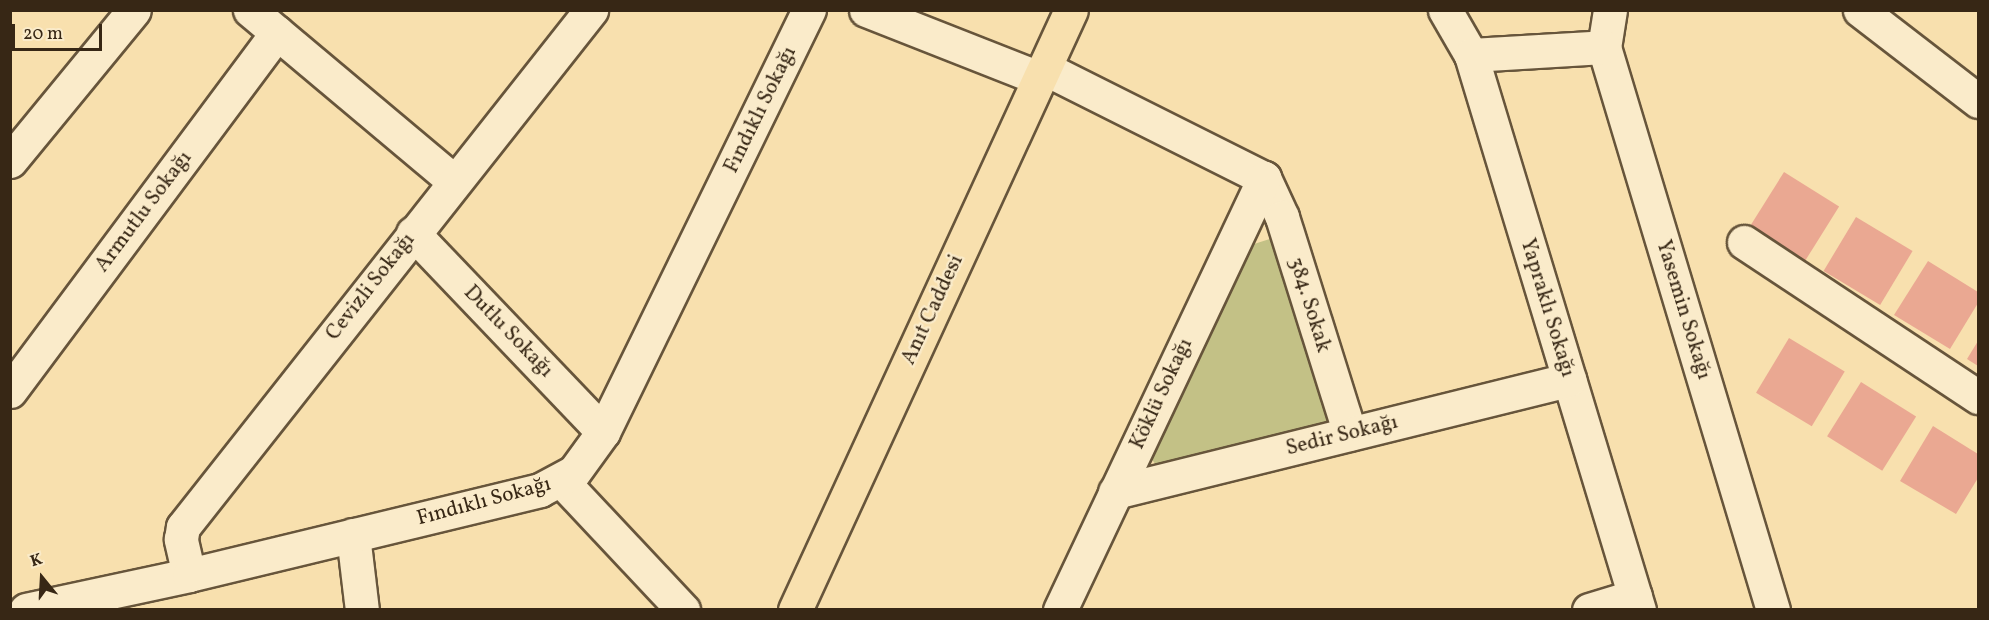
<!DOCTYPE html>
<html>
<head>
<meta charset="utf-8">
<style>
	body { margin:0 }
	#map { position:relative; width:1989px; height:620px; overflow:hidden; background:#f8e0ae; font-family:Vollkorn,serif }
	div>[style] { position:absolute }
	.green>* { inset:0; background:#c3c186 }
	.building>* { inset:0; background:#eaa892; transform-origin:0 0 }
	.roads { filter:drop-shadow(2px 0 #67553b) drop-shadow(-2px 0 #67553b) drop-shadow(0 2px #67553b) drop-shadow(0 -2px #67553b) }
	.minor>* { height:33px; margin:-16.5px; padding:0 16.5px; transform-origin:16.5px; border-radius:16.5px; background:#faebca }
	.major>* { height:33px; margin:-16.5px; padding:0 16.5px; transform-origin:16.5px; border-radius:16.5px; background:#f8e0ae }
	span { translate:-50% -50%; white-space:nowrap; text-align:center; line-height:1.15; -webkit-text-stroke:4.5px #faebca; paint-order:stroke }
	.street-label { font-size:21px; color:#372715 }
	.frame { position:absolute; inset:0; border:12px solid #372715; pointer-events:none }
	.north { position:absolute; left:12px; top:548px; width:60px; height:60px; -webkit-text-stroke:4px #faebca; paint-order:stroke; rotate:342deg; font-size:16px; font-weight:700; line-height:24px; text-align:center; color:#372715 }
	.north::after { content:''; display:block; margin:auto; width:21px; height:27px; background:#372715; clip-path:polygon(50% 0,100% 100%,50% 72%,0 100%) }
	.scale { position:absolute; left:12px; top:24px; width:90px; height:27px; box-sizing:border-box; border:3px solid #372715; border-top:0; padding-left:8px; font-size:18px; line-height:21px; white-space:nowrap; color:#372715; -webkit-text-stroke:4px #faebca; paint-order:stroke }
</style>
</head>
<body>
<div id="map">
	<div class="green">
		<div style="clip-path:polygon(1273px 238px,1332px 421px,1156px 465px,1148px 454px,1251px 245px)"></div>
	</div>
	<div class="building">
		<div style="left:1784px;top:172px;width:65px;height:65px;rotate:32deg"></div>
		<div style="left:1856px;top:217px;width:66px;height:63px;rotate:31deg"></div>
		<div style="clip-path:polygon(1928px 261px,1978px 292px,1978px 303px,1950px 349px,1894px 315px)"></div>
		<div style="left:1789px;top:338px;width:65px;height:64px;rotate:31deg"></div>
		<div style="clip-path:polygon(1978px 341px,1978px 366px,1967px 359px)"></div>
		<div style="left:1861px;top:382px;width:65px;height:64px;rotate:32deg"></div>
		<div style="clip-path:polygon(1933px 426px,1978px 454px,1978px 478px,1956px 514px,1900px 481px)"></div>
	</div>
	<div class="roads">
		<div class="minor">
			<div style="left:250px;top:10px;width:266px;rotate:40deg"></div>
			<div style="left:866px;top:10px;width:186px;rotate:21.5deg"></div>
			<div style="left:1445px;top:10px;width:52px;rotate:60deg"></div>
			<div style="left:1471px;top:55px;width:580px;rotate:73.16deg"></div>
			<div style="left:1610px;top:10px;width:37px;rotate:99deg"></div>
			<div style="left:1604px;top:47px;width:588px;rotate:73.29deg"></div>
			<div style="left:1860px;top:10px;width:149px;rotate:37.6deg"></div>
			<div style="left:1471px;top:55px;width:133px;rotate:-3.4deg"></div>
			<div style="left:1044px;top:68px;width:246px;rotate:26.6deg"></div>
			<div style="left:10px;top:161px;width:195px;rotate:-50.6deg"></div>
			<div style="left:1264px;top:178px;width:43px;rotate:65.2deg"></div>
			<div style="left:1282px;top:217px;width:227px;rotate:72.6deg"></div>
			<div style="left:413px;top:233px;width:275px;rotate:46.3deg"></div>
			<div style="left:1744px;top:242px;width:281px;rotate:33.5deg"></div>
			<div style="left:10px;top:391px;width:447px;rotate:-53.3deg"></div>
			<div style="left:562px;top:481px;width:177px;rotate:46.8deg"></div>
			<div style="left:1115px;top:492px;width:468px;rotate:-13.9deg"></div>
			<div style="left:353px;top:535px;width:76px;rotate:83.2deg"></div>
			<div style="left:189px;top:575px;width:37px;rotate:-103deg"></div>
			<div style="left:181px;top:539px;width:12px;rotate:-81deg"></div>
			<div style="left:183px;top:527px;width:659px;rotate:-51.72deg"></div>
			<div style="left:26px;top:610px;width:167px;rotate:-12.1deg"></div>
			<div style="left:189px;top:575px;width:361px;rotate:-13.6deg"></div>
			<div style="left:540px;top:490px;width:38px;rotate:-28deg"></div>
			<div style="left:574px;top:472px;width:49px;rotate:-54.1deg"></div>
			<div style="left:603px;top:432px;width:470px;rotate:-64deg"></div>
			<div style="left:1060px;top:610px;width:478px;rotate:-64.7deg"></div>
			<div style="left:1589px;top:610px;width:48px;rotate:-16.9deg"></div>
		</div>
		<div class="major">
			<div style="left:795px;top:610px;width:660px;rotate:-65.3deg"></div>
		</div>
	</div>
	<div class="street-label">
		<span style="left:761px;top:110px;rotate:-64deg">Fındıklı Sokağı</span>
		<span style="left:144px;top:212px;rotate:-53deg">Armutlu Sokağı</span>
		<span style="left:371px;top:287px;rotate:-52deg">Cevizli Sokağı</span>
		<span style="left:1309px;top:305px;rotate:73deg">384. Sokak</span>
		<span style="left:1547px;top:308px;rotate:73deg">Yapraklı Sokağı</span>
		<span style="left:933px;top:310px;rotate:-65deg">Anıt Caddesi</span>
		<span style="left:1683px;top:310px;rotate:73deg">Yasemin Sokağı</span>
		<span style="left:508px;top:332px;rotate:46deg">Dutlu Sokağı</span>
		<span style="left:1162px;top:394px;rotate:-65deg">Köklü Sokağı</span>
		<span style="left:1342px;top:436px;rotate:-14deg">Sedir Sokağı</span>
		<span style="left:484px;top:502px;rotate:-15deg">Fındıklı Sokağı</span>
	</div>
	<div class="frame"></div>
	<div class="north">K</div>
	<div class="scale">20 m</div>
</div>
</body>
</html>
